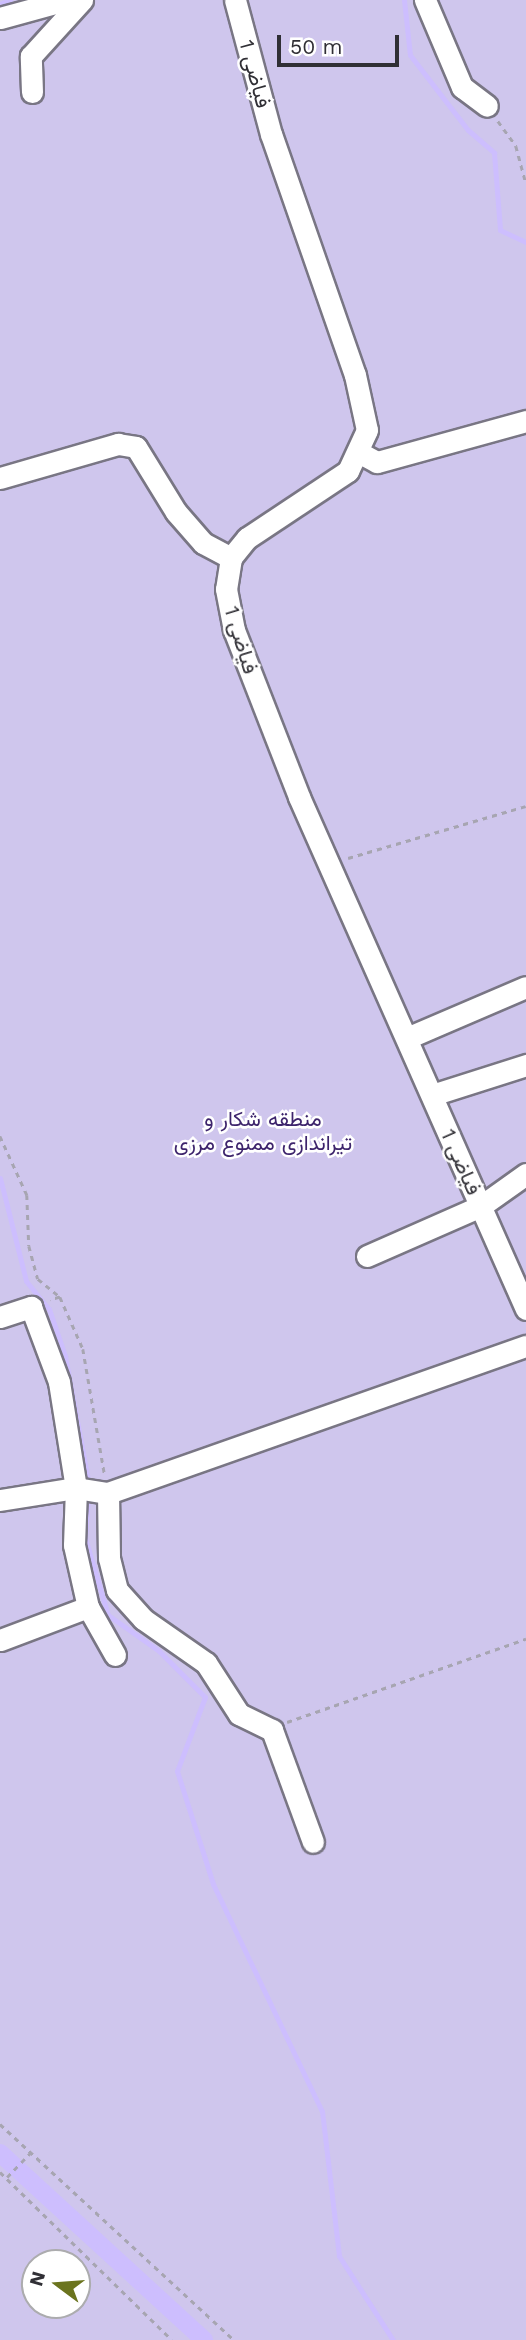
<!DOCTYPE html>
<html>
<head>
<meta charset="utf-8">
<style>
	body { margin:0 }
	#map { position:relative; width:526px; height:2340px; overflow:hidden; background:#e1deed; font-family:"Work Sans",Vazirmatn,sans-serif }
	div>[style] { position:absolute }
	.green>* { inset:0; background:#cfc6ed }
	.stream>* { height:5px; margin:-2.5px; padding:0 2.5px; transform-origin:2.5px; border-radius:2.5px; background:#cdbefe }
	.canal>* { height:18px; margin:-9px; padding:0 9px; transform-origin:9px; border-radius:9px; background:#cdbefe }
	.path>* { height:2.5px; margin-top:-1.25px; transform-origin:0; background:repeating-linear-gradient(90deg,#a7a5b1 0 5px,transparent 0 10px) }
	.roads { filter:drop-shadow(2px 0 #797684) drop-shadow(-2px 0 #797684) drop-shadow(0 2px #797684) drop-shadow(0 -2px #797684) }
	.minor>* { height:21px; margin:-10.5px; padding:0 10.5px; transform-origin:10.5px; border-radius:10.5px; background:#fff }
	span { translate:-50% -50%; white-space:nowrap; text-align:center; line-height:1.15; -webkit-text-stroke:5px #fff; paint-order:stroke }
	.street-label { font-size:21px; color:#302f35 }
	.park-label { font-size:21px; color:#3d246c }
	.north { position:absolute; left:21px; top:2249px; width:70px; height:70px; box-sizing:border-box; background:#fff; border:2px solid #acacae; border-radius:50%; rotate:286deg; font-size:19px; font-weight:700; line-height:28px; text-align:center; color:#302f35 }
	.north::after { content:''; display:block; margin:auto; width:24px; height:32px; background:#6b741e; clip-path:polygon(50% 0,100% 100%,50% 72%,0 100%) }
	.scale { position:absolute; left:277px; top:35px; width:122px; height:32px; box-sizing:border-box; border:4px solid #302f35; border-top:0; padding-left:9px; font-size:21px; line-height:24px; white-space:nowrap; color:#302f35; -webkit-text-stroke:5px #fff; paint-order:stroke }
</style>
</head>
<body>
<div id="map">
	<div class="green">
		<div style="clip-path:polygon(evenodd,0 0,526px 0,526px 2340px,0 2340px,0 0,35px 2263px,77px 2263px,77px 2305px,35px 2305px,35px 2263px)"></div>
	</div>
	<div class="stream">
		<div style="left:404px;top:0;width:55px;rotate:83.8deg"></div>
		<div style="left:410px;top:55px;width:95px;rotate:52.3deg"></div>
		<div style="left:468px;top:130px;width:35px;rotate:41deg"></div>
		<div style="left:494px;top:153px;width:77px;rotate:85.5deg"></div>
		<div style="left:500px;top:230px;width:29px;rotate:25deg"></div>
		<div style="left:0;top:4px;width:11px;rotate:-22deg"></div>
		<div style="left:0;top:1178px;width:106px;rotate:75.8deg"></div>
		<div style="left:26px;top:1281px;width:36px;rotate:51deg"></div>
		<div style="left:49px;top:1309px;width:50px;rotate:71.2deg"></div>
		<div style="left:65px;top:1356px;width:132px;rotate:79.5deg"></div>
		<div style="left:88px;top:1496px;width:42px;rotate:94.1deg"></div>
		<div style="left:85px;top:1538px;width:80px;rotate:73.4deg"></div>
		<div style="left:108px;top:1615px;width:62px;rotate:35.2deg"></div>
		<div style="left:159px;top:1651px;width:65px;rotate:45deg"></div>
		<div style="left:205px;top:1697px;width:79px;rotate:110.7deg"></div>
		<div style="left:177px;top:1771px;width:119px;rotate:72.3deg"></div>
		<div style="left:213px;top:1884px;width:252px;rotate:64.4deg"></div>
		<div style="left:322px;top:2111px;width:146px;rotate:83.3deg"></div>
		<div style="left:339px;top:2256px;width:100px;rotate:57.3deg"></div>
	</div>
	<div class="canal">
		<div style="left:0;top:2153px;width:277px;rotate:42.5deg"></div>
	</div>
	<div class="path">
		<div style="left:498px;top:121px;width:31px;rotate:54deg"></div>
		<div style="left:516px;top:146px;width:39px;rotate:75deg"></div>
		<div style="left:348px;top:858px;width:185px;rotate:-16.3deg"></div>
		<div style="left:0;top:1136px;width:65px;rotate:65.4deg"></div>
		<div style="left:27px;top:1195px;width:51px;rotate:87.8deg"></div>
		<div style="left:29px;top:1246px;width:34px;rotate:75deg"></div>
		<div style="left:38px;top:1279px;width:28px;rotate:39deg"></div>
		<div style="left:60px;top:1297px;width:10px;rotate:163deg"></div>
		<div style="left:60px;top:1297px;width:57px;rotate:66.1deg"></div>
		<div style="left:83px;top:1349px;width:129px;rotate:80.2deg"></div>
		<div style="left:287px;top:1722px;width:253px;rotate:-19.2deg"></div>
		<div style="left:0;top:2124px;width:318px;rotate:42.7deg"></div>
		<div style="left:0;top:2172px;width:240px;rotate:44.3deg"></div>
		<div style="left:7px;top:2177px;width:35px;rotate:-46deg"></div>
	</div>
	<div class="roads">
		<div class="minor">
			<div style="left:235px;top:0;width:139px;rotate:75deg"></div>
			<div style="left:271px;top:134px;width:255px;rotate:70.8deg"></div>
			<div style="left:355px;top:375px;width:56px;rotate:77.7deg"></div>
			<div style="left:367px;top:430px;width:45px;rotate:114.9deg"></div>
			<div style="left:348px;top:471px;width:121px;rotate:146.4deg"></div>
			<div style="left:247px;top:538px;width:26px;rotate:129deg"></div>
			<div style="left:231px;top:558px;width:31px;rotate:99deg"></div>
			<div style="left:226px;top:589px;width:42px;rotate:79deg"></div>
			<div style="left:234px;top:630px;width:179px;rotate:68.7deg"></div>
			<div style="left:299px;top:797px;width:560px;rotate:66.09deg"></div>
			<div style="left:425px;top:0;width:95px;rotate:67deg"></div>
			<div style="left:462px;top:87px;width:31px;rotate:37deg"></div>
			<div style="left:0;top:18px;width:68px;rotate:-15.3deg"></div>
			<div style="left:32px;top:92px;width:36px;rotate:-92deg"></div>
			<div style="left:31px;top:56px;width:76px;rotate:-47.7deg"></div>
			<div style="left:360px;top:453px;width:19px;rotate:28deg"></div>
			<div style="left:377px;top:462px;width:155px;rotate:-15.4deg"></div>
			<div style="left:0;top:478px;width:123px;rotate:-16.1deg"></div>
			<div style="left:118px;top:444px;width:18px;rotate:9deg"></div>
			<div style="left:136px;top:447px;width:76px;rotate:58.4deg"></div>
			<div style="left:176px;top:512px;width:41px;rotate:48.9deg"></div>
			<div style="left:203px;top:543px;width:32px;rotate:28deg"></div>
			<div style="left:407px;top:1038px;width:129px;rotate:-23.2deg"></div>
			<div style="left:432px;top:1095px;width:99px;rotate:-17.7deg"></div>
			<div style="left:367px;top:1256px;width:124px;rotate:-23.7deg"></div>
			<div style="left:481px;top:1206px;width:55px;rotate:-35.4deg"></div>
			<div style="left:0;top:1317px;width:33px;rotate:-18deg"></div>
			<div style="left:31px;top:1307px;width:80px;rotate:69.5deg"></div>
			<div style="left:59px;top:1382px;width:107px;rotate:80.9deg"></div>
			<div style="left:76px;top:1488px;width:57px;rotate:92deg"></div>
			<div style="left:74px;top:1545px;width:64px;rotate:77.3deg"></div>
			<div style="left:88px;top:1607px;width:94px;rotate:159.4deg"></div>
			<div style="left:108px;top:1493px;width:65px;rotate:89.1deg"></div>
			<div style="left:109px;top:1558px;width:33px;rotate:76deg"></div>
			<div style="left:117px;top:1590px;width:39px;rotate:48deg"></div>
			<div style="left:143px;top:1619px;width:77px;rotate:34.9deg"></div>
			<div style="left:206px;top:1663px;width:61px;rotate:57.1deg"></div>
			<div style="left:239px;top:1714px;width:37px;rotate:26deg"></div>
			<div style="left:272px;top:1730px;width:119px;rotate:69.9deg"></div>
			<div style="left:0;top:1500px;width:77px;rotate:-9deg"></div>
			<div style="left:76px;top:1488px;width:32px;rotate:9deg"></div>
			<div style="left:108px;top:1493px;width:443px;rotate:-19.4deg"></div>
			<div style="left:88px;top:1607px;width:55px;rotate:60.6deg"></div>
		</div>
	</div>
	<div class="street-label">
		<span style="left:255px;top:74px;rotate:75deg">فیاضی 1</span>
		<span style="left:241px;top:640px;rotate:73deg">فیاضی 1</span>
		<span style="left:461px;top:1162px;rotate:66deg">فیاضی 1</span>
	</div>
	<div class="park-label">
		<span style="left:263px;top:1131px">منطقه شکار و<br>تیراندازی ممنوع مرزی</span>
	</div>
	<div class="north">N</div>
	<div class="scale">50 m</div>
</div>
</body>
</html>
